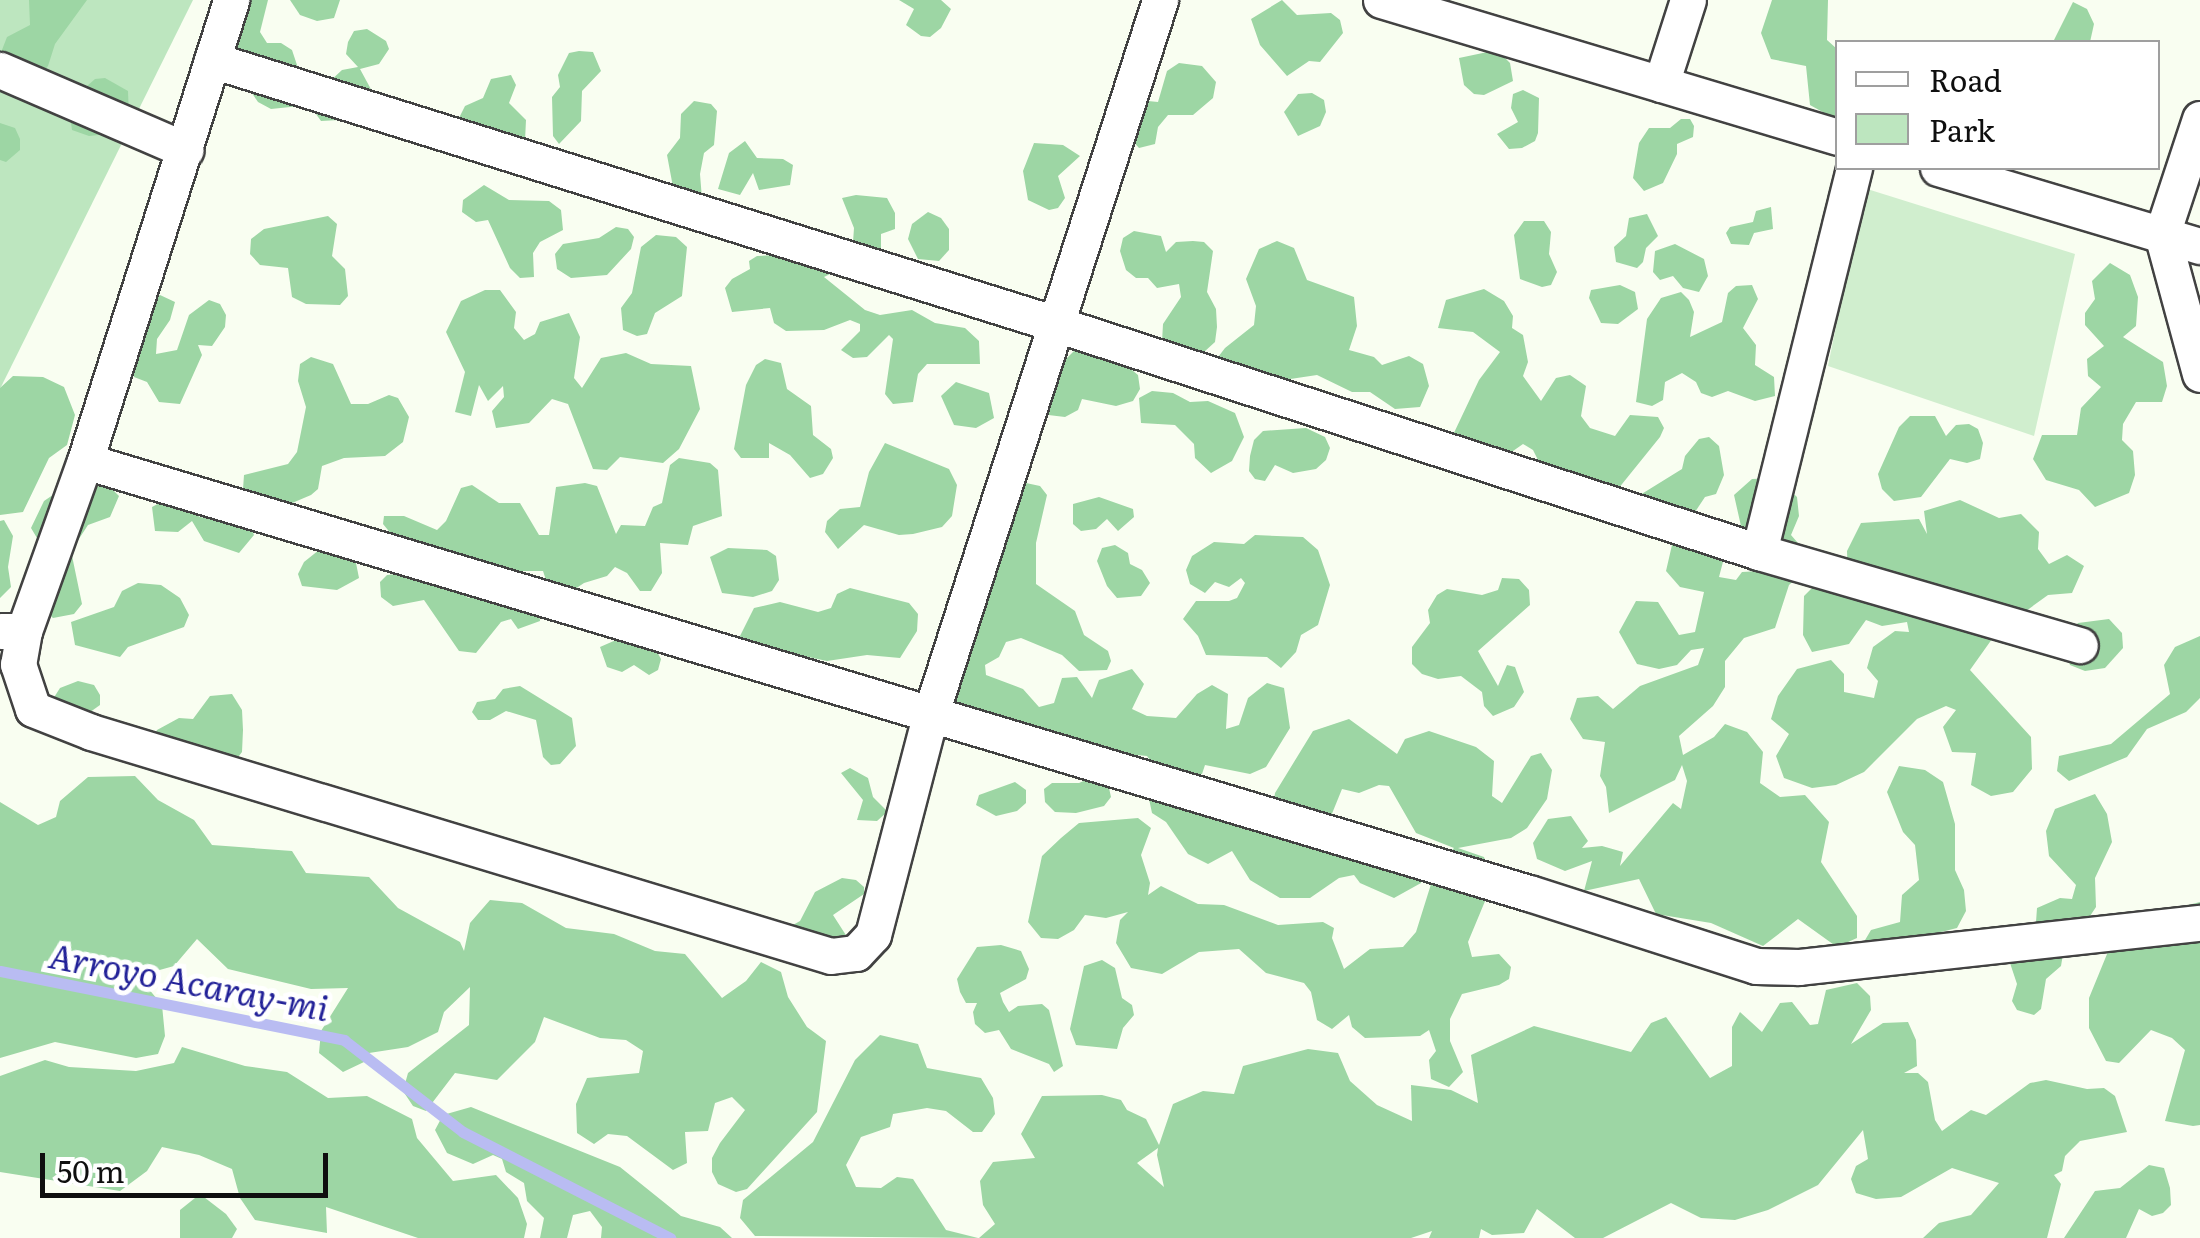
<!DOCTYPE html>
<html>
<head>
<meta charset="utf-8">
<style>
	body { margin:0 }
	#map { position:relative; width:2200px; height:1238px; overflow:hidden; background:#f9fef1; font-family:Literata,serif }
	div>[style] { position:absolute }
	.green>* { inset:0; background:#bde6bf }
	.forest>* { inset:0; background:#9dd6a4 }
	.pitch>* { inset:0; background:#d0eece }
	.stream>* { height:11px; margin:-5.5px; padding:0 5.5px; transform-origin:5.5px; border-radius:5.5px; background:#b9bcf2 }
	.roads { filter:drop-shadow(2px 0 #424242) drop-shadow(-2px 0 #424242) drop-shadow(0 2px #424242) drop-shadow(0 -2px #424242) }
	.street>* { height:35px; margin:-17.5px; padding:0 17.5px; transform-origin:17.5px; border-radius:17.5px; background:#fff }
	span { translate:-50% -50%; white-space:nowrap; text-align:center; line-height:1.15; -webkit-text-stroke:10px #fff; paint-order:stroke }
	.water-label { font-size:35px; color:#222198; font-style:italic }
	.legend { position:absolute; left:1835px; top:40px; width:325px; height:130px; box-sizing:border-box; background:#fff; border:2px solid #9f9f9f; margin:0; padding:12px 18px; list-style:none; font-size:30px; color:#0f0f0f }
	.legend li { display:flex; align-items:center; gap:20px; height:50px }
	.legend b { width:50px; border:2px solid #9f9f9f }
	.scale { position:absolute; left:40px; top:1153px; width:288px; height:45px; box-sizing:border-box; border:5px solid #0f0f0f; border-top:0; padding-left:12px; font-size:30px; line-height:35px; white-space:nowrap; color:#0f0f0f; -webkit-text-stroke:8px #fff; paint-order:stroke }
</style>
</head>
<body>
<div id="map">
	<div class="green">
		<div style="clip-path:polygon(0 0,193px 0,0 389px)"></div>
	</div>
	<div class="forest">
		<div style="clip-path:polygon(29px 0,87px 0,55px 44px,48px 66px,36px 80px,0 55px,7px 37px,30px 25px)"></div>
		<div style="clip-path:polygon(244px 0,268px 0,260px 32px,267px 43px,281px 43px,292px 50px,299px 71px,300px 106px,271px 109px,258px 102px,224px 53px)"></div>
		<div style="clip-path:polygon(290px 0,340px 0,334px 18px,317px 21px,300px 15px)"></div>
		<div style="clip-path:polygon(899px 0,941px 0,951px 9px,941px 28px,930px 37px,921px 36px,906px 25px,914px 9px)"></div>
		<div style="clip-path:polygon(1282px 0,1297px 15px,1331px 13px,1340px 20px,1343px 33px,1320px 62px,1309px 61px,1287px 76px,1260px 45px,1251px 19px)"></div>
		<div style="clip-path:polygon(1772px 0,1828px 0,1827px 40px,1837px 49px,1837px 120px,1810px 105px,1806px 66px,1771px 59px,1761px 33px)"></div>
		<div style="clip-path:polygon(2073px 2px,2087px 9px,2094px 24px,2090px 42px,2053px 42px)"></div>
		<div style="clip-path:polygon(367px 29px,386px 41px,389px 49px,379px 64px,360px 69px,373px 93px,339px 120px,321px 121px,316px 114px,314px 96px,342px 70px,358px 67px,346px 54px,348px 42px,354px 31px)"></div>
		<div style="clip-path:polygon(1497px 50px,1510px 63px,1513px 81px,1484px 95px,1474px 94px,1464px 85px,1459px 58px)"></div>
		<div style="clip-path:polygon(579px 51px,593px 52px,601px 71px,582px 91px,581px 121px,559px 144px,553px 136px,552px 97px,560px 87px,558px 75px,569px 53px)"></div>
		<div style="clip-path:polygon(1179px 63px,1202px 66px,1216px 82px,1213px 98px,1193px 115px,1168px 115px,1158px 127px,1155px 144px,1139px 148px,1131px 139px,1137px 111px,1148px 101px,1158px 102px,1167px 71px)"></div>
		<div style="clip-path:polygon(511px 75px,516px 85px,509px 103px,526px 120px,525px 141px,457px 122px,465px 106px,483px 98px,491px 79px)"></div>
		<div style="clip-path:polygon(105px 78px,128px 91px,129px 117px,117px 133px,89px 136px,72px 130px,68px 103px,95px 79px)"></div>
		<div style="clip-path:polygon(1523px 90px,1539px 98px,1538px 133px,1535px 141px,1522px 148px,1509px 149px,1497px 134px,1518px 122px,1511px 108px,1513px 94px)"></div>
		<div style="clip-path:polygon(1312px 93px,1324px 100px,1326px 112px,1320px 126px,1298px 136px,1284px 112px,1298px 94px)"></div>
		<div style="clip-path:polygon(694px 101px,711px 104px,717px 111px,714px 145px,704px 153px,700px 174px,702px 199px,673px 187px,667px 155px,680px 138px,681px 114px)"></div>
		<div style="clip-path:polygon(1681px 119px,1690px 119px,1694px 126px,1693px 137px,1677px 144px,1677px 154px,1663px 183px,1644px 191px,1633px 178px,1639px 143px,1649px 128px,1670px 128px)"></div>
		<div style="clip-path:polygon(0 123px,15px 128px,20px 139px,20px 150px,6px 162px,0 160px)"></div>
		<div style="clip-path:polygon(745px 141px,757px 158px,783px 159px,793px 165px,790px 185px,759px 190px,753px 173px,740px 195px,718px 189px,729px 153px)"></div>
		<div style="clip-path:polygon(1034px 143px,1063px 145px,1080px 156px,1058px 176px,1065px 198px,1058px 208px,1049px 210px,1028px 200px,1023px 171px)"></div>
		<div style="clip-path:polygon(484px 185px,509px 200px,549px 201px,561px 210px,563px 230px,540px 242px,533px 253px,534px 277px,520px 278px,510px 268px,488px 220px,476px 222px,462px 212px,463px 200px)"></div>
		<div style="clip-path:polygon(856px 195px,887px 198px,895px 213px,895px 229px,881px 234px,881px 250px,860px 254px,853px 242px,854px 228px,842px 198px)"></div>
		<div style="clip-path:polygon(1771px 207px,1773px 229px,1754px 233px,1749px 245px,1731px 244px,1726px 233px,1730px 227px,1753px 222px,1756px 211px)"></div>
		<div style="clip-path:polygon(928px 212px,941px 218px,949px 229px,949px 250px,939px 261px,918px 259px,908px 239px,912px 224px)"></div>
		<div style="clip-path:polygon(1647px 214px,1658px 236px,1646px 248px,1643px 262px,1637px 268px,1616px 262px,1614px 247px,1626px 236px,1629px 218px)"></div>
		<div style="clip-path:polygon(328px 216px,337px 224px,332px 256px,345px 269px,348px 296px,340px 305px,306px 304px,292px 297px,288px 268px,260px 265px,250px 254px,251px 239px,264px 229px)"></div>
		<div style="clip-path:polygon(1524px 221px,1544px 221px,1551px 232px,1549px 254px,1557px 272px,1551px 285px,1542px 287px,1520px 279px,1514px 235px)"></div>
		<div style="clip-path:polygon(616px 227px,628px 229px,634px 237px,631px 249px,607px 275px,571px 278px,557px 269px,555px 254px,563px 244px,599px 238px)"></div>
		<div style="clip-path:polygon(1134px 231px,1161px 236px,1166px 252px,1176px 242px,1193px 241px,1204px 242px,1213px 251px,1207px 292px,1216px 309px,1217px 327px,1215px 342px,1204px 352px,1176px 352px,1162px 342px,1163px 324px,1181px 297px,1179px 284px,1157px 288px,1148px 278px,1136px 278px,1126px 270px,1120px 251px,1123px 238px)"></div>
		<div style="clip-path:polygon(656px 235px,676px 237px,687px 247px,682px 296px,655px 313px,647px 334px,637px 336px,623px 330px,621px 308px,632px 293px,641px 247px)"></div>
		<div style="clip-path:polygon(1277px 241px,1294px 248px,1307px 280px,1354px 297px,1357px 326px,1349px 350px,1374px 357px,1382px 365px,1409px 356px,1423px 364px,1429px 386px,1420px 407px,1395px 409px,1370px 392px,1352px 392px,1317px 375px,1277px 381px,1209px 369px,1225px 348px,1254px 325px,1256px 306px,1246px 279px,1259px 249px)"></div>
		<div style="clip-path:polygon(1675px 244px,1704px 259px,1708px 276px,1699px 292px,1683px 288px,1673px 276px,1660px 280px,1653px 272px,1655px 251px)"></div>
		<div style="clip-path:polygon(776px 255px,825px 266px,832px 273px,824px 277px,865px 310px,880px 315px,912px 310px,935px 323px,965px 328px,979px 341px,980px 364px,927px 364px,918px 374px,913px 402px,893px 404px,885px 394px,893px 339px,889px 335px,867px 357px,853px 358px,841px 350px,860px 331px,860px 324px,850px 320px,824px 330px,786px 331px,774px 323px,770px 308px,732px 312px,725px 288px,732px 279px,750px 269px,749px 261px,757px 256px)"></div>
		<div style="clip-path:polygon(2110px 263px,2130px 275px,2138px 297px,2136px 326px,2123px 337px,2163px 362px,2167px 386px,2162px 402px,2136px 402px,2123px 424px,2122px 440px,2133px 451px,2135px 475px,2129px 493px,2095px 507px,2079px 490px,2046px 480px,2033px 459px,2042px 435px,2077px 435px,2081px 408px,2101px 387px,2088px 376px,2087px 359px,2104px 346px,2085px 325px,2085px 313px,2095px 299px,2092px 281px)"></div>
		<div style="clip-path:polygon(1620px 285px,1635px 292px,1638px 309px,1618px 324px,1601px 323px,1589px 298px,1591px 290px)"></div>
		<div style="clip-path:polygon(1752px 285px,1758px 299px,1743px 328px,1756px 345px,1755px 365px,1774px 377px,1775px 396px,1755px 401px,1728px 391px,1712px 397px,1701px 393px,1696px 382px,1682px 373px,1665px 382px,1663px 400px,1652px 406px,1636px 402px,1647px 319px,1661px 298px,1681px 292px,1689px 300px,1694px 312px,1690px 337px,1722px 322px,1728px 293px,1736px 286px)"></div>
		<div style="clip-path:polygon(1484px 289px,1504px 301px,1513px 316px,1512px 328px,1523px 335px,1528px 362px,1523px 376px,1541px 401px,1556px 378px,1570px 375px,1586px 386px,1581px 416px,1590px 428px,1615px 436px,1630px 415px,1658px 417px,1664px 428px,1660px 437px,1614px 494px,1541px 466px,1533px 450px,1523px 444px,1503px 458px,1452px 437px,1479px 380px,1500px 352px,1473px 332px,1438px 328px,1446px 300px)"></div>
		<div style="clip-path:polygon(485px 290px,500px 290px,516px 312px,514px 328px,524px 340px,535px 334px,540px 322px,569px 313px,580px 337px,574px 378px,582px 388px,601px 358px,626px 353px,651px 364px,691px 366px,700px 409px,679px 449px,663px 463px,620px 457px,607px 470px,593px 469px,568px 404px,552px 399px,529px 423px,496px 428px,492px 411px,504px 397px,503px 386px,488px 401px,479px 385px,471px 416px,455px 412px,465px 372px,446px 332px,461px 301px)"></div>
		<div style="clip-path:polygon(160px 295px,175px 302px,170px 320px,157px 339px,156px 354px,177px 350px,189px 315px,209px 300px,220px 304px,226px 315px,225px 327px,212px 346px,198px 345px,202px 355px,180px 404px,159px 402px,147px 382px,134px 377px,126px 354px,139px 309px)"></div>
		<div style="clip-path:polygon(1077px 348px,1110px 352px,1138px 375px,1140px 389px,1133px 401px,1116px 406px,1082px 399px,1078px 410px,1065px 417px,1040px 414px,1058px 367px)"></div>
		<div style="clip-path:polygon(311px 357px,333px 364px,351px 404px,368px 404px,389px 395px,398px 398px,409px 417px,403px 442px,385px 456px,344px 458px,322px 466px,318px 489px,311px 495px,278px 509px,249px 500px,243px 489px,244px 475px,288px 464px,297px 452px,306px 407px,298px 381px,300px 364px)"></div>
		<div style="clip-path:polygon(765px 359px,781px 363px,787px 389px,811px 406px,813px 435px,831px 449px,833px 458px,823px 474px,810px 478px,790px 455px,769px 443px,769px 458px,741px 458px,734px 449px,746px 385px,756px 365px)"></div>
		<div style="clip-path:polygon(13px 376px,43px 377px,64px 387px,75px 415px,67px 445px,49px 458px,23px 512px,0 515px,0 388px)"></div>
		<div style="clip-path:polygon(956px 382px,989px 393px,994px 418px,976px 428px,954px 425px,941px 396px)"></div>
		<div style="clip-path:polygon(1152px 391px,1173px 393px,1190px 402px,1208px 401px,1235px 413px,1244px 437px,1232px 461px,1211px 473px,1195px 458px,1194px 444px,1175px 425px,1141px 423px,1139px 398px)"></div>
		<div style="clip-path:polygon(1910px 416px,1935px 416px,1946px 436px,1956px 425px,1969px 424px,1978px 429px,1983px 443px,1980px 459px,1967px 463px,1950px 459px,1921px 497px,1894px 501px,1882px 489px,1878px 474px,1899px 427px)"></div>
		<div style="clip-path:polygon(1306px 428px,1325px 437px,1330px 448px,1326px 460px,1316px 469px,1293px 473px,1275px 465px,1265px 481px,1255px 479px,1249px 471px,1250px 456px,1254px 440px,1263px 431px)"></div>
		<div style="clip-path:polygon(1709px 437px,1719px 446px,1724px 475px,1716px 494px,1705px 497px,1691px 518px,1635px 520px,1640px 495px,1682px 469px,1685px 456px,1699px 439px)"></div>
		<div style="clip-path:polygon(885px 443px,949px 469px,957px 485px,952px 516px,942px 527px,913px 534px,899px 535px,864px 525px,838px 549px,825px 532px,827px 521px,840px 509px,860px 507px,869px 472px)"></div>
		<div style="clip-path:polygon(679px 458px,710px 463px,718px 470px,722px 516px,693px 526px,688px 545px,660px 543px,662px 573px,651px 591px,640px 591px,627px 573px,615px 567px,607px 576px,584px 583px,566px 595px,549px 589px,543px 571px,506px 571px,392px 535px,383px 524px,384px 516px,404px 516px,437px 530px,446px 521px,461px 488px,472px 485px,499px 503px,520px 503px,539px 535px,549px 535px,556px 487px,585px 483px,597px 486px,616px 534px,621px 525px,645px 526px,653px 507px,662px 503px,670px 465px)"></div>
		<div style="clip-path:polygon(1777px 478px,1797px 497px,1799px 516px,1791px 535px,1804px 550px,1802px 573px,1789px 585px,1775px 628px,1744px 638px,1725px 661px,1725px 687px,1713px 706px,1679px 736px,1683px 755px,1714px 737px,1725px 724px,1747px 732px,1763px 752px,1760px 783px,1780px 797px,1805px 795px,1829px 822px,1821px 862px,1857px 916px,1857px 938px,1837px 947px,1798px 919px,1763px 946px,1711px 923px,1656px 914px,1639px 879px,1584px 891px,1592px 861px,1565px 871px,1537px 859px,1533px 843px,1548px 819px,1571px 816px,1588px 841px,1582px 848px,1602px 846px,1623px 852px,1620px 866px,1673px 803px,1681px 809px,1687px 781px,1682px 765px,1675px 780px,1609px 813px,1606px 787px,1600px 776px,1605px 742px,1583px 739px,1570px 719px,1577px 698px,1598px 696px,1613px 709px,1640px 686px,1698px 665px,1704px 648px,1691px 650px,1677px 665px,1659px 669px,1637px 664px,1619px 632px,1636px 601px,1658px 602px,1679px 635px,1695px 632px,1704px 592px,1680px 587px,1666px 571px,1672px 545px,1701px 526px,1724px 558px,1719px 577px,1736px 580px,1742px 572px,1760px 571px,1770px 539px,1743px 535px,1734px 495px,1752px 479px)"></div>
		<div style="clip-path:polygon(75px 480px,107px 484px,119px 496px,110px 517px,88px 525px,71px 551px,82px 604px,74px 614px,53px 618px,27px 593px,24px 573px,55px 568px,31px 528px,44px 501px)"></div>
		<div style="clip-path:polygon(1026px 483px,1040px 486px,1047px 495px,1036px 543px,1036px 584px,1075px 611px,1084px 635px,1108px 651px,1111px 661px,1107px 670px,1079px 671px,1062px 655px,1021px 638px,1006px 642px,999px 657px,985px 665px,986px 675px,1023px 689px,1039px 707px,1054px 703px,1062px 678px,1077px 677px,1092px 698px,1099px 680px,1132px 669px,1144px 684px,1132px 709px,1147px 716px,1176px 718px,1197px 694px,1212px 685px,1228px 694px,1226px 729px,1239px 725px,1248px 698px,1267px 683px,1284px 688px,1290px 728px,1266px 767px,1250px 774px,1205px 765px,1202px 774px,1185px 775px,1155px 767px,1147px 756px,1137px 755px,1130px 762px,1095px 752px,1095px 743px,1041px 735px,1038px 727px,1028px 734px,920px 696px,1017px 488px)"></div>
		<div style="clip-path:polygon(1099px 497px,1133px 509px,1134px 517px,1118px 531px,1107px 519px,1096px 529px,1081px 531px,1073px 524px,1073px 504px)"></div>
		<div style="clip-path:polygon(169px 498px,200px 517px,250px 526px,254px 535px,239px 553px,204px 541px,192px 521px,178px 532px,155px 531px,152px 507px)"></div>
		<div style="clip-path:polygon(1960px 500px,1999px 518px,2021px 514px,2039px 532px,2038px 549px,2049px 564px,2067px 555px,2084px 566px,2072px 593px,2048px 595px,1997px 632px,1970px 670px,2031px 737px,2032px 769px,2013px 792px,1991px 796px,1971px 785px,1976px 753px,1952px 752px,1943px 727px,1956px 710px,1946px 706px,1917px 719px,1864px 772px,1836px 785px,1812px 788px,1784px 778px,1776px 756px,1789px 734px,1771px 719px,1778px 696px,1797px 669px,1831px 660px,1844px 674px,1844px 692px,1874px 698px,1878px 681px,1867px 668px,1873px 647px,1895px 631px,1909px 632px,1907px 622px,1882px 626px,1866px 620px,1849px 644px,1812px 652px,1803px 635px,1804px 596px,1814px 586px,1848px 582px,1847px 551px,1861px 523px,1919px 519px,1927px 534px,1924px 511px)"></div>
		<div style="clip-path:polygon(4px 520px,13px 536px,8px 567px,11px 587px,0 598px,0 521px)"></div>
		<div style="clip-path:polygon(1255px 535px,1303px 537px,1318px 550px,1330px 585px,1318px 625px,1301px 635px,1296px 652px,1281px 668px,1267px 657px,1206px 655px,1198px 636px,1183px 619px,1196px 601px,1229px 601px,1237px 598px,1245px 583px,1241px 578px,1229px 587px,1215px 582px,1205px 593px,1190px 584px,1186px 570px,1192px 556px,1214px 542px,1244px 544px)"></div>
		<div style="clip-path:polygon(329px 542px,355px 558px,359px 578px,337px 590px,302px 586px,298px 574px,304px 562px)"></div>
		<div style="clip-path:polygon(1115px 545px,1128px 553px,1130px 564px,1142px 570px,1150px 583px,1141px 596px,1117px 598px,1107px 586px,1097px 561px,1102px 548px)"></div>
		<div style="clip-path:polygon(728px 548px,767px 550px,776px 556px,779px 580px,772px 591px,753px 597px,722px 593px,710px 557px)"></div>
		<div style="clip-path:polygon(406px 573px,423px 583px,453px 580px,468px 598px,485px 591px,539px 608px,540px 621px,518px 629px,511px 619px,501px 622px,476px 653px,459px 651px,424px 600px,393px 606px,381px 597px,380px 582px,387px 575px)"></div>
		<div style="clip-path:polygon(1502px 578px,1519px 579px,1529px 590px,1530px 605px,1478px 651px,1498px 686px,1507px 665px,1515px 667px,1524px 692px,1514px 707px,1493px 716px,1484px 706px,1482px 692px,1461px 676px,1438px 679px,1422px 674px,1412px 664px,1412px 647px,1430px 623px,1428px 610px,1437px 595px,1447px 589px,1482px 595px,1498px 590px)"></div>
		<div style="clip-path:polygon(138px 583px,161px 585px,180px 598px,189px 615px,184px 627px,128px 647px,120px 657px,75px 645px,71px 622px,114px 607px,122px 591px)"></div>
		<div style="clip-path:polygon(850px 588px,909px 603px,918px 614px,917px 631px,900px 658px,867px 655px,827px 661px,737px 642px,754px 608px,780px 602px,818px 612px,831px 608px,837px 594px)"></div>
		<div style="clip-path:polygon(2109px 619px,2122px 633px,2123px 648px,2105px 668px,2085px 671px,2070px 665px,2062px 640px,2078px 623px)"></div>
		<div style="clip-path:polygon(2200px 636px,2200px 698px,2186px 712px,2147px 729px,2127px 757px,2069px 781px,2057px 771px,2059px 756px,2111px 744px,2170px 694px,2164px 665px,2175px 647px)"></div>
		<div style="clip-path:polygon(616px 640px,656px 650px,661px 659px,658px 670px,649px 675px,634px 665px,622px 672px,607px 667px,600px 647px)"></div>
		<div style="clip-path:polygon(78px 681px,94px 685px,100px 695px,100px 705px,86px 715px,53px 699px,60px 688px)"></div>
		<div style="clip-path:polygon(520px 686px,572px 718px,576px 746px,560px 764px,551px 765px,543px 757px,536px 720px,506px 711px,490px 720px,478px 720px,472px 712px,477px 702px,495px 699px,503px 689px)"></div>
		<div style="clip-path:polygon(232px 694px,242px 710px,243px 730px,242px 752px,232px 765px,151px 744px,157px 730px,179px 718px,193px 719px,210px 696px)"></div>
		<div style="clip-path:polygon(1349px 719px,1397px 754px,1405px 739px,1429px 731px,1476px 747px,1494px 761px,1492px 796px,1502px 803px,1531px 756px,1541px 753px,1552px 770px,1547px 799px,1527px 828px,1511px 838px,1458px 848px,1484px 857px,1493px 882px,1468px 942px,1472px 957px,1499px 954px,1511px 967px,1509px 979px,1499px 985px,1462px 994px,1450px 1019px,1450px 1041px,1463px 1072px,1449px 1087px,1431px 1079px,1429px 1060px,1436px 1051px,1429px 1030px,1420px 1036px,1365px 1038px,1352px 1027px,1349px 1015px,1332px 1029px,1317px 1020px,1311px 992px,1304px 983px,1266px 973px,1239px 949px,1199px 952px,1162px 974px,1131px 968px,1116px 943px,1120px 920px,1128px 912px,1106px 918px,1085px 915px,1074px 930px,1058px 939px,1041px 938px,1028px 922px,1042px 856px,1061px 838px,1079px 823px,1138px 818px,1151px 828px,1141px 855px,1150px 883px,1148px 895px,1161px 886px,1198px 904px,1224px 905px,1278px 925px,1323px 922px,1334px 928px,1332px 938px,1344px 969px,1370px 949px,1403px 947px,1416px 932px,1437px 865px,1454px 848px,1416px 833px,1389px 786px,1379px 785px,1359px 793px,1342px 789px,1329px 821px,1421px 873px,1421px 883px,1394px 898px,1360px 883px,1354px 875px,1339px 878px,1310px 898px,1280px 898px,1250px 880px,1232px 851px,1208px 864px,1188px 854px,1166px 822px,1152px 813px,1149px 799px,1161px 790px,1232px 817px,1241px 828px,1254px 831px,1273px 808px,1275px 793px,1313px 731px)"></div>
		<div style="clip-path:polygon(1899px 766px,1925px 770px,1943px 782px,1955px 824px,1955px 870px,1964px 890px,1966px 911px,1957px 928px,1933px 934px,1917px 969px,1884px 976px,1866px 969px,1858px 952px,1871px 930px,1900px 922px,1902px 895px,1919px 880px,1915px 845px,1903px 832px,1887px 792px)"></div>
		<div style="clip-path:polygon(850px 768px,868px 778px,873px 797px,887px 811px,917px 816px,919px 837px,905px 867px,883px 857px,879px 836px,886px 813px,877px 821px,857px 820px,863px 800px,841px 773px)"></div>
		<div style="clip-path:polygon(135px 776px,158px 800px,194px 820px,212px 845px,292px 851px,306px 873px,369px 877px,398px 908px,460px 942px,464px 951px,470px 923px,490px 900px,522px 903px,566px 928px,614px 934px,655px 951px,685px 954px,722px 998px,746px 981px,761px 962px,781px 972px,788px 997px,807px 1027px,826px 1041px,817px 1112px,747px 1189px,736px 1192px,718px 1184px,712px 1172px,712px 1158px,720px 1143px,745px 1110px,732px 1097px,715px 1103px,708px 1131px,685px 1132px,687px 1163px,673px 1170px,627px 1136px,608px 1134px,594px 1144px,577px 1133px,576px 1104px,587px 1078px,639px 1073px,643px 1051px,626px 1040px,600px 1038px,544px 1017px,535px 1042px,497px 1080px,455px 1073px,426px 1111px,413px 1106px,403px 1091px,408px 1073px,469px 1025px,470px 987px,444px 1012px,438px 1032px,408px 1047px,369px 1053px,364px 1062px,343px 1072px,319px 1053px,321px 1031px,348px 988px,311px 989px,228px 969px,197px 939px,174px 966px,138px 976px,162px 1005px,165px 1036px,158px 1054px,136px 1058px,55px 1042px,0 1058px,0 802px,38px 825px,56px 817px,60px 801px,88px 777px)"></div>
		<div style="clip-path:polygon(1093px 777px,1109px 788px,1111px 797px,1104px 806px,1076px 813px,1055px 812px,1045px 802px,1044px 789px,1052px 783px,1079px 783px)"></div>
		<div style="clip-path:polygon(1015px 782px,1026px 790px,1026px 803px,1017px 811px,996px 816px,976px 805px,979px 795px)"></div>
		<div style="clip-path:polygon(2095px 794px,2107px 814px,2112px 842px,2095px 878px,2096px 907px,2090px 916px,2068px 918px,2052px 932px,2036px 922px,2037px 908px,2060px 898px,2072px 899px,2076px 885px,2049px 856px,2046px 831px,2055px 809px)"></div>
		<div style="clip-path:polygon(842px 878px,856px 880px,864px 887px,864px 894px,833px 915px,851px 943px,786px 929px,800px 921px,815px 892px)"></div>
		<div style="clip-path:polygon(2200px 902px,2200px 1125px,2193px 1126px,2165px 1121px,2185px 1050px,2172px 1038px,2151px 1030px,2119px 1063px,2106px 1061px,2089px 1028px,2089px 998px,2114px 937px,2145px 916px)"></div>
		<div style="clip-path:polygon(1001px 945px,1021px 951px,1029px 969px,1026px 979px,1000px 993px,1003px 1002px,1009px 1012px,1018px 1006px,1042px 1004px,1049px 1010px,1063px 1066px,1054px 1072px,1049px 1064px,1011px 1049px,999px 1030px,985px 1033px,975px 1024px,973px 1012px,977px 1003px,966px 1003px,960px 992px,957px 979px,977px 947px)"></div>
		<div style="clip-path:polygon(2025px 946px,2063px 954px,2061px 966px,2046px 979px,2041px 1009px,2034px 1015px,2017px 1010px,2012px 1001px,2017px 984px,2010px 963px)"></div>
		<div style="clip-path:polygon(1102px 960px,1115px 968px,1122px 998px,1132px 1005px,1134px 1015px,1123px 1028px,1117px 1049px,1076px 1045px,1070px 1029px,1084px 966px)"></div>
		<div style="clip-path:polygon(evenodd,1857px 983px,1870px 996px,1871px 1010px,1851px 1044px,1883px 1023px,1908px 1022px,1916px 1040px,1917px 1066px,1904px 1073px,1918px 1073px,1928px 1082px,1935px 1120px,1942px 1131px,1971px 1110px,1986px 1115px,2030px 1083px,2046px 1080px,2087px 1089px,2104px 1088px,2115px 1096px,2127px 1132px,2080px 1141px,2065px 1156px,2062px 1171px,2054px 1175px,2061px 1184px,2047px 1238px,1923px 1238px,1939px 1223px,1971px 1215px,1999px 1183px,1952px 1168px,1901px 1197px,1876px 1199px,1856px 1193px,1851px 1179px,1856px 1166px,1868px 1159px,1863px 1130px,1818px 1185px,1768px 1210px,1735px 1220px,1701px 1218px,1671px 1203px,1603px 1238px,1575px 1238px,1537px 1209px,1524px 1233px,1492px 1235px,1481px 1229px,1479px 1238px,1429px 1238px,1432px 1231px,1411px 1238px,979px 1238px,995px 1224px,983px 1205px,980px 1181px,993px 1162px,1035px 1158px,1021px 1134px,1042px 1096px,1102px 1095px,1121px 1100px,1127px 1110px,1146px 1119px,1159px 1145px,1173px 1104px,1203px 1091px,1234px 1094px,1243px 1066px,1308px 1049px,1338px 1053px,1350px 1081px,1377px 1105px,1412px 1121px,1411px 1085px,1451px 1090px,1478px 1103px,1471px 1055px,1534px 1026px,1631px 1052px,1651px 1023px,1666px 1017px,1710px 1078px,1732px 1066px,1732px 1027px,1740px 1012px,1762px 1032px,1780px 1003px,1792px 1002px,1810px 1025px,1818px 1024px,1826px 990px,1857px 983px,1158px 1148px,1157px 1155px,1164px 1187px,1137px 1163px,1158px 1148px)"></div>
		<div style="clip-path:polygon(880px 1035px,918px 1044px,927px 1068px,981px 1078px,993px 1098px,995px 1114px,982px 1132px,973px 1132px,946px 1111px,927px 1108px,893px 1114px,890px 1127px,861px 1137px,846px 1165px,856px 1187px,881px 1188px,897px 1177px,913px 1179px,946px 1230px,978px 1238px,755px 1236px,740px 1218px,743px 1200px,813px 1142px,855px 1060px)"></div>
		<div style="clip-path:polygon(182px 1047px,245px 1066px,287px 1072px,328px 1098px,367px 1096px,412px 1119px,417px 1138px,453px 1181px,496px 1175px,518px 1198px,527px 1224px,524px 1238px,418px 1238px,326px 1207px,327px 1233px,255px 1220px,240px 1198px,232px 1169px,199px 1155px,162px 1147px,147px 1171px,120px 1191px,0 1172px,0 1076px,45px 1060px,69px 1067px,136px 1071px,174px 1063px)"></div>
		<div style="clip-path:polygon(471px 1107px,620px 1167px,681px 1216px,720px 1227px,732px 1238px,601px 1238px,602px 1227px,590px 1211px,573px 1215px,567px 1238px,540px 1238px,544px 1218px,527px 1201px,524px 1183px,506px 1172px,502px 1159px,493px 1155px,473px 1164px,447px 1153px,435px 1130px,443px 1115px)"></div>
		<div style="clip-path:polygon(2149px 1165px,2164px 1168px,2170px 1188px,2171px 1205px,2163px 1213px,2152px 1216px,2139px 1209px,2126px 1238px,2064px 1238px,2095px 1191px,2120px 1188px)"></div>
		<div style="clip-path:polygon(200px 1194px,226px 1214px,237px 1229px,232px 1238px,180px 1238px,180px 1210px)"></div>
	</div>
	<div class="pitch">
		<div style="clip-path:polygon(1864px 188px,2075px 254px,2034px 436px,1828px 366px)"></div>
	</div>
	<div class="stream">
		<div style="left:0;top:971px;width:351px;rotate:11.3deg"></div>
		<div style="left:344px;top:1040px;width:150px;rotate:37.7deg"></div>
		<div style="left:463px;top:1132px;width:233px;rotate:27.1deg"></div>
	</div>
	<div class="roads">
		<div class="street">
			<div style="left:1381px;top:0;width:477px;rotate:16.7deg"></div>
			<div style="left:212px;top:60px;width:884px;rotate:17.37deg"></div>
			<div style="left:1056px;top:324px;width:739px;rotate:17.97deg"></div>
			<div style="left:1759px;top:552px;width:334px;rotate:16.2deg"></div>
			<div style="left:0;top:70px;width:202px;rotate:23.3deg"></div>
			<div style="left:1661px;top:84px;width:88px;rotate:-72.2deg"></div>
			<div style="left:2200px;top:119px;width:121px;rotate:108.3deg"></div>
			<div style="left:2162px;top:234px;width:145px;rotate:74.8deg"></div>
			<div style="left:1938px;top:168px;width:273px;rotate:16.6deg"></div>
			<div style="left:85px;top:461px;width:1507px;rotate:16.66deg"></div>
			<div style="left:1529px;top:893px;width:238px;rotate:17.8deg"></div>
			<div style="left:1756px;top:966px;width:43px;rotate:1.3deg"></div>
			<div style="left:1799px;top:967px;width:403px;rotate:-6.3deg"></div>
			<div style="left:1759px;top:552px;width:396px;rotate:-76.1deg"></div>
			<div style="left:1px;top:631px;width:23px"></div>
			<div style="left:24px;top:631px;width:181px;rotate:-70.3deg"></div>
			<div style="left:85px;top:461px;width:484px;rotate:-72.4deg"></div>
			<div style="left:24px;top:631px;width:34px;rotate:100deg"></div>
			<div style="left:18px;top:664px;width:47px;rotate:71.6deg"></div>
			<div style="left:33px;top:709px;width:62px;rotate:21.6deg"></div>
			<div style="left:91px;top:732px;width:773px;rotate:16.84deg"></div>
			<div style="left:831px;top:956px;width:25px;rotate:-7deg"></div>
			<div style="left:856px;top:953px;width:25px;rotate:-47deg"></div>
			<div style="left:873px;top:935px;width:229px;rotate:-75.4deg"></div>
			<div style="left:931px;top:713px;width:749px;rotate:-72.19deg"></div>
		</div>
	</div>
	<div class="water-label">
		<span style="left:189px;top:980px;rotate:11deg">Arroyo Acaray-mi</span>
	</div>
	<ul class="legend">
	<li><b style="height:12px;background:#fff"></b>Road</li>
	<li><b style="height:28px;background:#bde6bf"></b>Park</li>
	</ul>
	<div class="scale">50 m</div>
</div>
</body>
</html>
